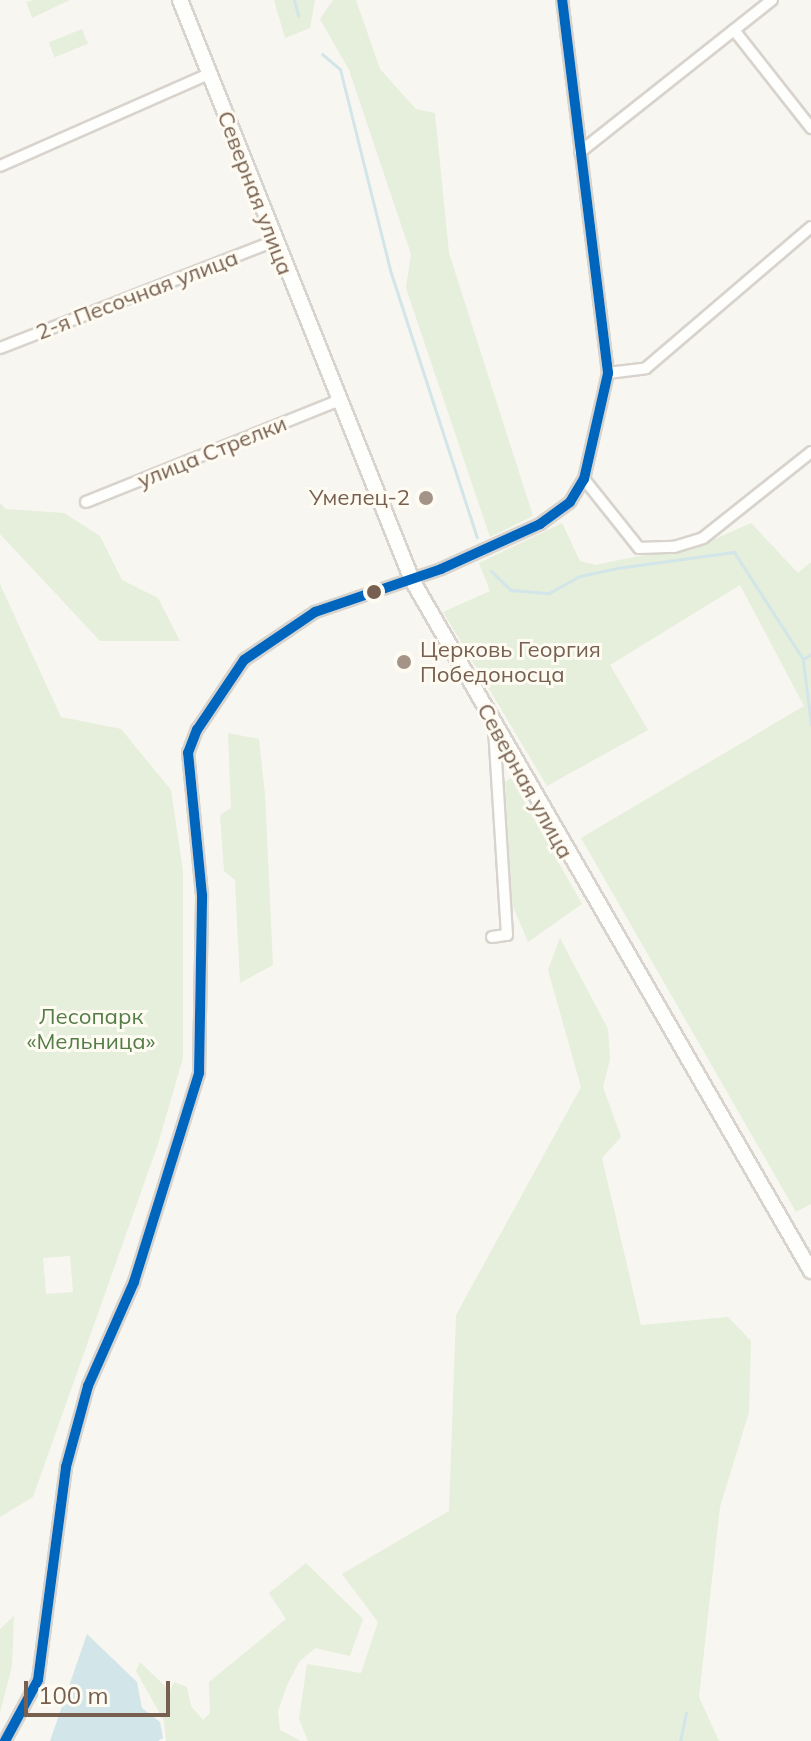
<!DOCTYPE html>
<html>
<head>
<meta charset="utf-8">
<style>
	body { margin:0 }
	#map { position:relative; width:811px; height:1741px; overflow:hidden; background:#f8f6f0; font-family:Mulish,sans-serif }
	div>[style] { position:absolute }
	.green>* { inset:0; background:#e5efdb; transform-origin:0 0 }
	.water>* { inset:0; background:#d2e5e9 }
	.stream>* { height:3px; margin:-1.5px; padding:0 1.5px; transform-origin:1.5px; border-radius:1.5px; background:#d2e5e9 }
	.roads { filter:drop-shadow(2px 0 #d8d3cd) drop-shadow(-2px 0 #d8d3cd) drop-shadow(0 2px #d8d3cd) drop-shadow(0 -2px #d8d3cd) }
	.street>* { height:10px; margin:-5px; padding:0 5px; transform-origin:5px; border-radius:5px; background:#fefefd }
	.secondary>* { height:14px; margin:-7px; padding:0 7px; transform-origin:7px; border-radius:7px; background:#fefefd }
	.bus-1>* { height:10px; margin:-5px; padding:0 5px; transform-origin:5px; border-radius:5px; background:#0065bd }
	.dots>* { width:22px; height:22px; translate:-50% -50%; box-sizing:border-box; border:4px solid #fefbf3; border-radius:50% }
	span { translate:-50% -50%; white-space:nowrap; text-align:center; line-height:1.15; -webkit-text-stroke:6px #fefbf3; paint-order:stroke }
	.street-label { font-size:22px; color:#77604f }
	.poi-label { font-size:22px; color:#77604f }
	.right { translate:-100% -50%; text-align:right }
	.left { translate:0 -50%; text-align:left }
	.park-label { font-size:22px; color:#547c47 }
	.scale { position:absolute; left:24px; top:1681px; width:146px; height:36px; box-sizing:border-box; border:4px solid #77604f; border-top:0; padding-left:10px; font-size:24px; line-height:28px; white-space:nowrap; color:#77604f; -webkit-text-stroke:6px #fefbf3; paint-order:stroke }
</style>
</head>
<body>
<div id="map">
	<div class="green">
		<div style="clip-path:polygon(70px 0,32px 18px,26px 2px,34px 0)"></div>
		<div style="clip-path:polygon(274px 0,315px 0,310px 28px,285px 38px)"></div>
		<div style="clip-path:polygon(333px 0,356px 0,380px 69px,416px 109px,435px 113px,449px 253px,533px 516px,490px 537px,406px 288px,411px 254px,349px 70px,320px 19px)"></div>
		<div style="left:82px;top:29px;width:16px;height:36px;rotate:68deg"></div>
		<div style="clip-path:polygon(0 503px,6px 509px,64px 513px,100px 536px,122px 580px,158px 598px,180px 641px,100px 641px,0 534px)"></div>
		<div style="clip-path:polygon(562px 523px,580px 561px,595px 565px,708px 542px,751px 523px,798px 573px,811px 562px,811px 1204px,796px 1212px,581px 838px,804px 706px,740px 585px,610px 665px,648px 730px,547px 786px,443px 612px,490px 591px,479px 563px)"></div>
		<div style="clip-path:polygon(evenodd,0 584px,61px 717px,121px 729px,171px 790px,183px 871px,183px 1058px,158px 1144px,33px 1497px,0 1517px,0 584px,70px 1256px,73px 1292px,46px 1294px,43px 1258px,70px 1256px)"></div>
		<div style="clip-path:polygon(228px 733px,259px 739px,265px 795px,273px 965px,240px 983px,235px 880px,224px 871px,220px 815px,231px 808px)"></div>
		<div style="clip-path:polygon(511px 778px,582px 904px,528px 942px,512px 904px,505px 782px)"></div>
		<div style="clip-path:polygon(560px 938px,608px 1029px,610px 1059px,603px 1087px,621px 1137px,602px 1158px,641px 1325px,728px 1317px,751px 1341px,749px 1412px,720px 1507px,699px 1697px,719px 1741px,308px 1741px,299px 1719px,307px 1664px,361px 1673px,378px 1622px,342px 1574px,449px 1511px,456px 1315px,581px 1087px,548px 970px)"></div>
		<div style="clip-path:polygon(306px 1563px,363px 1619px,350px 1656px,315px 1648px,299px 1662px,287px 1685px,278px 1711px,280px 1730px,301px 1741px,166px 1741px,164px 1721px,136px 1671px,140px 1662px,170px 1691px,174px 1682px,187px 1687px,191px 1706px,203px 1720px,210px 1713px,209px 1682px,286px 1619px,269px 1593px)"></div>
		<div style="clip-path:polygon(14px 1616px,12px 1666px,0 1713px,0 1629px)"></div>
	</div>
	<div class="water">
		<div style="clip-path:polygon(87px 1634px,137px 1682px,142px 1708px,160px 1722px,163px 1738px,158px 1741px,50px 1741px)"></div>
	</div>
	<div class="stream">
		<div style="left:294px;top:0;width:16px;rotate:75deg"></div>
		<div style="left:322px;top:54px;width:23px;rotate:40deg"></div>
		<div style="left:340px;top:69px;width:207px;rotate:76deg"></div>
		<div style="left:390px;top:270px;width:281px;rotate:72deg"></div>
		<div style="left:491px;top:571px;width:28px;rotate:44deg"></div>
		<div style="left:511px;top:590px;width:38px;rotate:5deg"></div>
		<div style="left:549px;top:593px;width:35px;rotate:-29deg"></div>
		<div style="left:580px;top:576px;width:38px;rotate:-12deg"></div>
		<div style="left:617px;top:568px;width:118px;rotate:-7.8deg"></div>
		<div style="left:734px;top:552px;width:127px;rotate:57.2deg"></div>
		<div style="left:803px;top:659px;width:9px;rotate:-32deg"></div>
		<div style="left:803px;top:661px;width:64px;rotate:82.8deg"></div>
		<div style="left:680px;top:1741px;width:29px;rotate:-78deg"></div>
	</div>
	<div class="roads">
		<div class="street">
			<div style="left:734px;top:30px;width:125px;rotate:51.8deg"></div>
			<div style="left:580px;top:152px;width:245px;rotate:-38.4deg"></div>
			<div style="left:0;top:166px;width:228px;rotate:-23.8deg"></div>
			<div style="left:0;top:348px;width:294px;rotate:-21.3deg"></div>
			<div style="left:608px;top:373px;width:38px;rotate:-7deg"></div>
			<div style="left:646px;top:368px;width:217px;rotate:-40.5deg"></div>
			<div style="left:584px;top:479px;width:88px;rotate:51.4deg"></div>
			<div style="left:639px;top:548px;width:35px;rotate:-2deg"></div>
			<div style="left:674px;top:547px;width:30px;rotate:-17deg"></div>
			<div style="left:703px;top:538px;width:138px;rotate:-38.5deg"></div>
			<div style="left:86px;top:502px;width:271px;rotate:-21.9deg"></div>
			<div style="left:492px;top:937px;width:15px;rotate:-8deg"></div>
			<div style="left:507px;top:935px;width:208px;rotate:-93.6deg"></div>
			<div style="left:5px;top:1741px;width:69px;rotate:-61.6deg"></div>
			<div style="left:38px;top:1680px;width:215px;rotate:-82.5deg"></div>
			<div style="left:66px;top:1467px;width:84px;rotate:-74.8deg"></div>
			<div style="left:88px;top:1386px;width:114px;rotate:-66.1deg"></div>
			<div style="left:134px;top:1282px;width:219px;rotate:-72.7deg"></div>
			<div style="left:199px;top:1073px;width:178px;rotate:-89deg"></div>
			<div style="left:202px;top:895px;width:143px;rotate:-95.6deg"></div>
			<div style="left:188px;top:753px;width:25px;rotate:-69deg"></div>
			<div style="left:197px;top:730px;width:84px;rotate:-56.1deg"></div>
			<div style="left:244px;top:660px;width:86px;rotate:-34.1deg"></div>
			<div style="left:315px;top:612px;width:133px;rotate:-18.8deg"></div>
			<div style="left:441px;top:569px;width:109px;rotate:-24.4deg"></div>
			<div style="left:540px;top:524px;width:37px;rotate:-36deg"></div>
			<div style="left:570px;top:502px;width:27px;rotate:-59deg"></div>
			<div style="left:584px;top:479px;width:109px;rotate:-77.2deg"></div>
			<div style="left:608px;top:373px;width:376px;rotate:-97deg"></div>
		</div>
		<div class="secondary">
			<div style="left:180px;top:0;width:625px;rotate:68.2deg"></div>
			<div style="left:412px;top:580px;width:798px;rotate:60deg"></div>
		</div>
	</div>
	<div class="bus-1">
		<div style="left:5px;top:1741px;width:69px;rotate:-61.6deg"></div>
		<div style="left:38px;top:1680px;width:215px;rotate:-82.5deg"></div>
		<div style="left:66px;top:1467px;width:84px;rotate:-74.8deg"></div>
		<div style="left:88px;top:1386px;width:114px;rotate:-66.1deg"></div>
		<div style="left:134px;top:1282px;width:219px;rotate:-72.7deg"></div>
		<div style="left:199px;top:1073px;width:178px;rotate:-89deg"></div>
		<div style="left:202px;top:895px;width:143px;rotate:-95.6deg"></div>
		<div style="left:188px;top:753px;width:25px;rotate:-69deg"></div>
		<div style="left:197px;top:730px;width:84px;rotate:-56.1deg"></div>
		<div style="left:244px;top:660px;width:86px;rotate:-34.1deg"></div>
		<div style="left:315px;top:612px;width:133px;rotate:-18.8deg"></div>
		<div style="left:441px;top:569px;width:109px;rotate:-24.4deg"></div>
		<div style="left:540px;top:524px;width:37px;rotate:-36deg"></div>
		<div style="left:570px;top:502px;width:27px;rotate:-59deg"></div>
		<div style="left:584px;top:479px;width:109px;rotate:-77.2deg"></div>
		<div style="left:608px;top:373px;width:376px;rotate:-97deg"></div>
	</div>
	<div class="dots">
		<div style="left:426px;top:498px;background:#a49487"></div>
		<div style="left:374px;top:592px;background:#77604f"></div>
		<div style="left:404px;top:662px;background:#a49487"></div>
	</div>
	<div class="street-label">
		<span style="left:255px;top:193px;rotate:69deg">Северная улица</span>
		<span style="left:137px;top:295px;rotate:-21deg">2-я Песочная улица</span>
		<span style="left:212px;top:452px;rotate:-22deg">улица Стрелки</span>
		<span style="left:525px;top:781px;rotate:61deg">Северная улица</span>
	</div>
	<div class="poi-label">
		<span class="right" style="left:410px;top:498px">Умелец-2</span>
		<span class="left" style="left:420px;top:662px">Церковь Георгия<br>Победоносца</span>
	</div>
	<div class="park-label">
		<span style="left:91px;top:1029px">Лесопарк<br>«Мельница»</span>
	</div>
	<div class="scale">100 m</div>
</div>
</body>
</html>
